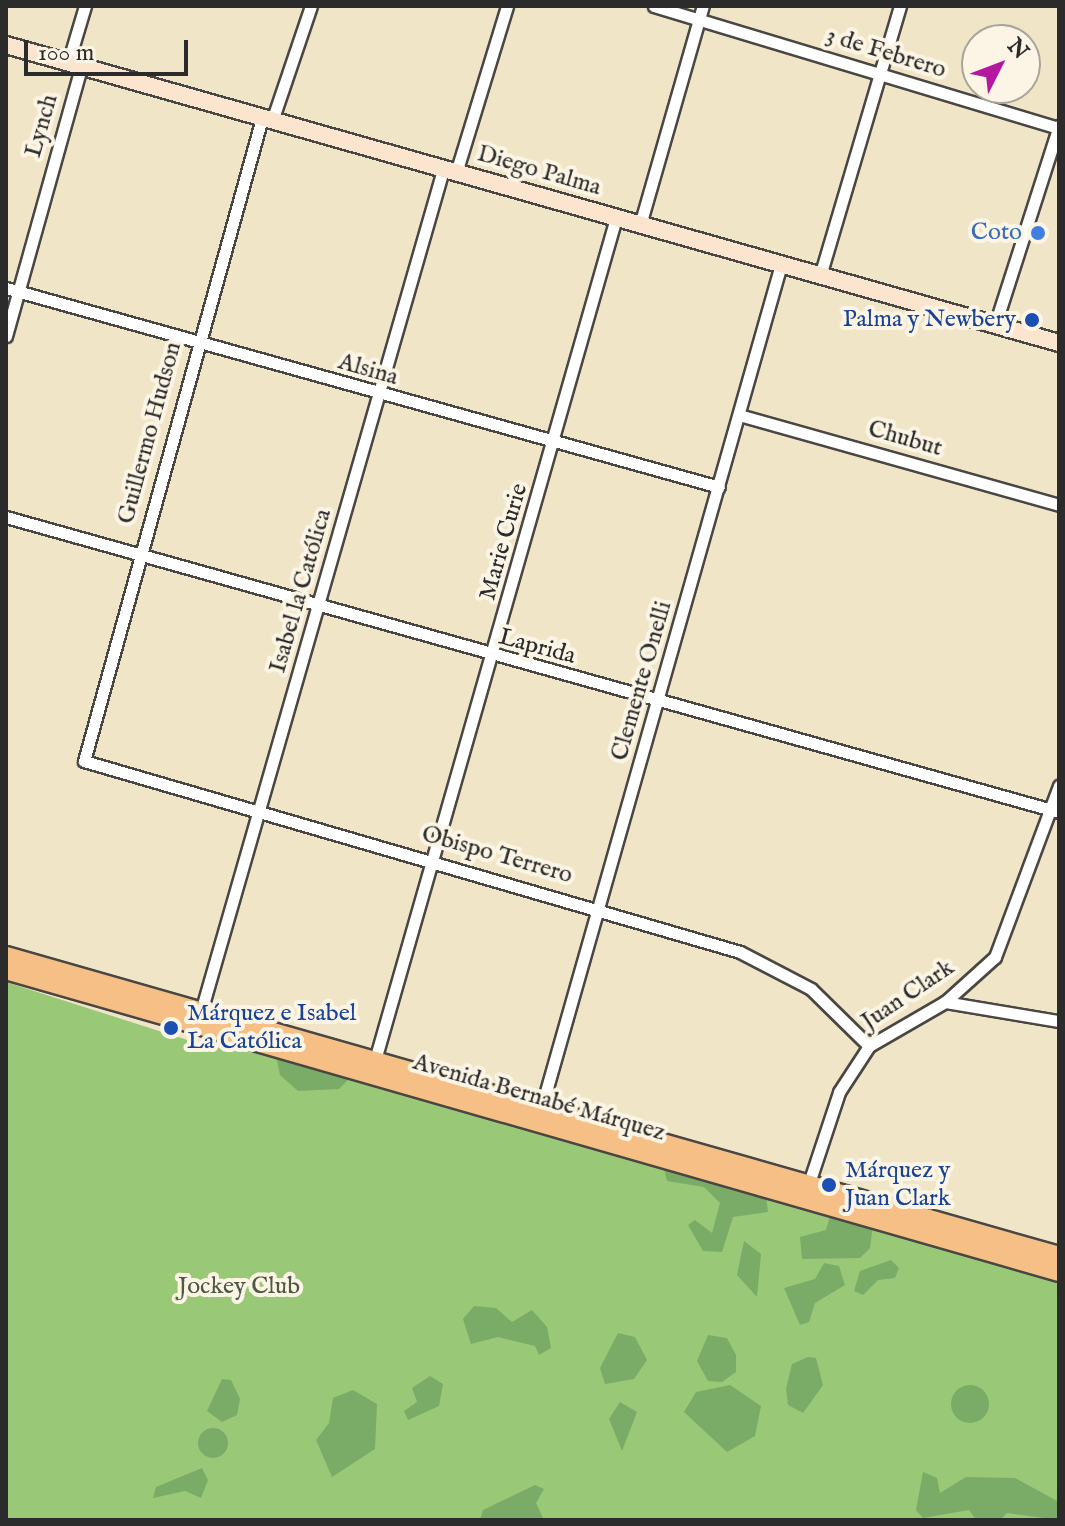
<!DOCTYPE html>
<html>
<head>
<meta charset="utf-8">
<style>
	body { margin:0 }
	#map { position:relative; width:1065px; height:1526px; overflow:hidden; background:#f1e5c8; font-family:"IM FELL English",serif }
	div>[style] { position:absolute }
	.green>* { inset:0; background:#99c877 }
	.forest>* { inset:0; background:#7aac68 }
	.round { border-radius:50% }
	.roads { filter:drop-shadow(2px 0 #494743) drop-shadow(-2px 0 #494743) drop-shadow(0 2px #494743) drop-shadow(0 -2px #494743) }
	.minor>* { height:11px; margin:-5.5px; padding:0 5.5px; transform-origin:5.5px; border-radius:5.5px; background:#fff }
	.secondary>* { height:16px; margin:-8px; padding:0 8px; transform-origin:8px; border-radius:8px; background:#fbe5cf }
	.primary>* { height:18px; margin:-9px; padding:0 9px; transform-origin:9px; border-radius:9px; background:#f5bf86 }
	.dots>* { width:22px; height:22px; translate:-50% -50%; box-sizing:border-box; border:4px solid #fcf5e5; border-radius:50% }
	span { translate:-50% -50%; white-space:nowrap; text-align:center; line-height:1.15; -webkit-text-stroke:8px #fcf5e5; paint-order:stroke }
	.street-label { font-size:24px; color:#2b2b2b }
	.shop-label { font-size:24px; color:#366cbe }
	.right { translate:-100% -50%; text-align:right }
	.transit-label { font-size:24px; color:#164399 }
	.left { translate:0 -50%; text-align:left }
	.park-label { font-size:24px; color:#4c5a42 }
	.frame { position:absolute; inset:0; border:8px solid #2b2b2b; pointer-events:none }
	.north { position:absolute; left:961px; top:24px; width:80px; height:80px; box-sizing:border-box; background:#fcf5e5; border:2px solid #a8a49b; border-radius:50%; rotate:48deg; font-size:22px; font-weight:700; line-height:32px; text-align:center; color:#2b2b2b }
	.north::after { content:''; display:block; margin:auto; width:28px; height:36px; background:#b5179e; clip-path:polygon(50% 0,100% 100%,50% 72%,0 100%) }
	.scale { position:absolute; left:24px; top:40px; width:164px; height:36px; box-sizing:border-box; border:4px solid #2b2b2b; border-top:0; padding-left:10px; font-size:24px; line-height:28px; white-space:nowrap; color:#2b2b2b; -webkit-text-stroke:6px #fcf5e5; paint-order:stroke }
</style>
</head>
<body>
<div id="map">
	<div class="green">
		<div style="clip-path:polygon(6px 982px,203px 1045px,281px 1057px,738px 1183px,801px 1209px,1059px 1282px,1059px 1520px,6px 1520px)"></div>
	</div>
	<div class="forest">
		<div style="clip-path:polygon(276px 1056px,348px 1074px,348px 1080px,339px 1089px,298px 1091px,280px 1075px)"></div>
		<div style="clip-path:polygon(663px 1164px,766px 1195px,768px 1212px,733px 1217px,722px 1252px,703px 1251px,688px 1225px,695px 1220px,712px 1233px,720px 1203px,704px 1187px,667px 1181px)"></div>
		<div style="clip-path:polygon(831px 1212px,873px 1225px,870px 1248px,860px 1258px,802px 1259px,800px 1237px,826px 1230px)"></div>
		<div style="clip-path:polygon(744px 1241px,761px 1254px,757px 1297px,737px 1275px)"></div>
		<div style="clip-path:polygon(891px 1260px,899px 1268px,895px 1278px,878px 1280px,863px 1295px,854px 1291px,860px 1271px)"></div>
		<div style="clip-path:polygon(824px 1263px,839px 1266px,845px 1285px,815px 1303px,809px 1322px,800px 1325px,784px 1288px,815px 1279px)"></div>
		<div style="clip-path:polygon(474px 1306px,496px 1308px,512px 1322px,532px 1310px,547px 1327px,551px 1348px,539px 1355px,535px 1346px,498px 1337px,471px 1344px,463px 1319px)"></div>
		<div style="clip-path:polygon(618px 1333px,635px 1337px,647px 1360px,634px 1379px,605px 1384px,600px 1368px)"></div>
		<div style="clip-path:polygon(708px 1335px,727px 1338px,736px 1355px,736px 1372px,722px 1382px,708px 1381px,697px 1361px)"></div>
		<div style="clip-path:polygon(808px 1357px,816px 1358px,823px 1385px,803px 1413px,788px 1405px,786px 1389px,792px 1364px)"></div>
		<div style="clip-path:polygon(430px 1376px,443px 1384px,439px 1406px,408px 1420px,404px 1411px,417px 1402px,412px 1388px)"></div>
		<div style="clip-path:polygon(222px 1379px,231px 1380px,240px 1399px,237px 1415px,222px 1422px,207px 1411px)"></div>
		<div class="round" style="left:951px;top:1385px;width:38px;height:38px"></div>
		<div style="clip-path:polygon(730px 1385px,761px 1406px,755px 1436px,727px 1452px,684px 1412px,696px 1392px)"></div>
		<div style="clip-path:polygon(353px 1390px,377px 1404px,375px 1449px,332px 1477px,316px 1440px,329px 1423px,333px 1398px)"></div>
		<div style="clip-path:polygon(620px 1402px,637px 1412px,622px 1451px,609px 1419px)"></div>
		<div class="round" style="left:198px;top:1428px;width:30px;height:30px"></div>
		<div style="clip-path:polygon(202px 1468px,208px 1480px,201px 1498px,185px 1491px,153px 1498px,156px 1487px)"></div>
		<div style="clip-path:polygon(923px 1472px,937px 1478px,940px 1493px,966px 1477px,1015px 1478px,1059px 1502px,1059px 1520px,1007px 1513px,1000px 1520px,976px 1520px,969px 1510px,923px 1518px,916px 1510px)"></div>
		<div style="clip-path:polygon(535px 1485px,544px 1489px,536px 1503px,543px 1518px,554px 1520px,480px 1520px,483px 1510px)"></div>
	</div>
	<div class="roads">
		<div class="minor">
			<div style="left:654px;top:6px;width:423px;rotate:16.8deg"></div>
			<div style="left:68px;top:63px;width:59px;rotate:-73.4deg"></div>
			<div style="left:262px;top:118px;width:667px;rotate:105.47deg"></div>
			<div style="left:84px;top:761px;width:683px;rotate:16.23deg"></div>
			<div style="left:740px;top:952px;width:80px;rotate:27.5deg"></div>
			<div style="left:811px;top:989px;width:81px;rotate:44.5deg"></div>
			<div style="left:272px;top:121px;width:121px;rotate:-71.3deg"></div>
			<div style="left:456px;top:173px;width:175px;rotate:-73deg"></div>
			<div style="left:640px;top:225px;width:228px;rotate:-74deg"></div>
			<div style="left:820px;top:276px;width:282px;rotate:-73.5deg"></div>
			<div style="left:6px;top:288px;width:740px;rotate:15.59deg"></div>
			<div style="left:995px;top:325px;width:209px;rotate:-72.2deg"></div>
			<div style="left:6px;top:336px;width:279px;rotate:-74.4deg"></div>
			<div style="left:739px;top:415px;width:332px;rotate:15.7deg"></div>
			<div style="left:6px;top:517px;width:1094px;rotate:15.65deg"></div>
			<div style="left:945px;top:1002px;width:116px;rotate:9.5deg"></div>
			<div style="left:200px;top:1015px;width:879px;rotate:-73.96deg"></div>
			<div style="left:375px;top:1060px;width:876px;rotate:-74.03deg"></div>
			<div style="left:541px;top:1109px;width:878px;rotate:-74.14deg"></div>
			<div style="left:807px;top:1189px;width:102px;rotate:-71.7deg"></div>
			<div style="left:839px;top:1092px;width:55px;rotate:-56.9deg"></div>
			<div style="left:869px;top:1046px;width:88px;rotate:-30.1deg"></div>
			<div style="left:945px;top:1002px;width:67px;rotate:-42deg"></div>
			<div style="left:995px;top:957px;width:183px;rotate:-69.5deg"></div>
		</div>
		<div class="secondary">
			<div style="left:6px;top:45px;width:1094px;rotate:15.8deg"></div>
		</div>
		<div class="primary">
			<div style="left:6px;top:956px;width:1095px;rotate:15.9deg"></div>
			<div style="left:6px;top:970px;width:1095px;rotate:16deg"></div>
		</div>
	</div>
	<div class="dots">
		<div style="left:1038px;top:233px;background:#3f7fe0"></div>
		<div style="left:1032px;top:320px;background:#1a4fb4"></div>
		<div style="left:171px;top:1028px;background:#1a4fb4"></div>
		<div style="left:829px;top:1185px;background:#1a4fb4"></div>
	</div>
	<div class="street-label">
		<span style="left:886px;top:53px;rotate:17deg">3 de Febrero</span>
		<span style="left:42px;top:126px;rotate:-74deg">Lynch</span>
		<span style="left:539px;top:171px;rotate:16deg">Diego Palma</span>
		<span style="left:368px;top:370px;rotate:16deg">Alsina</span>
		<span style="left:150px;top:433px;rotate:-75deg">Guillermo Hudson</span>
		<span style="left:905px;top:439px;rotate:16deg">Chubut</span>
		<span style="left:504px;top:542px;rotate:-74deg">Marie Curie</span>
		<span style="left:301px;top:591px;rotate:-74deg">Isabel la Católica</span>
		<span style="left:537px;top:647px;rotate:15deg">Laprida</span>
		<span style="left:642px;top:681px;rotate:-74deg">Clemente Onelli</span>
		<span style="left:497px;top:855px;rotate:16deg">Obispo Terrero</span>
		<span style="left:908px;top:995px;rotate:-34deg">Juan Clark</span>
		<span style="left:539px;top:1098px;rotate:16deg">Avenida Bernabé Márquez</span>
	</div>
	<div class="shop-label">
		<span class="right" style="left:1022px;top:233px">Coto</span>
	</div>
	<div class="transit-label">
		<span class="right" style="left:1016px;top:320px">Palma y Newbery</span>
		<span class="left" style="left:187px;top:1028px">Márquez e Isabel<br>La Católica</span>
		<span class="left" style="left:845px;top:1185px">Márquez y<br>Juan Clark</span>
	</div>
	<div class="park-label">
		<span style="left:239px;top:1287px">Jockey Club</span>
	</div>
	<div class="frame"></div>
	<div class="north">N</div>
	<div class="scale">100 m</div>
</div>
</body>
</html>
